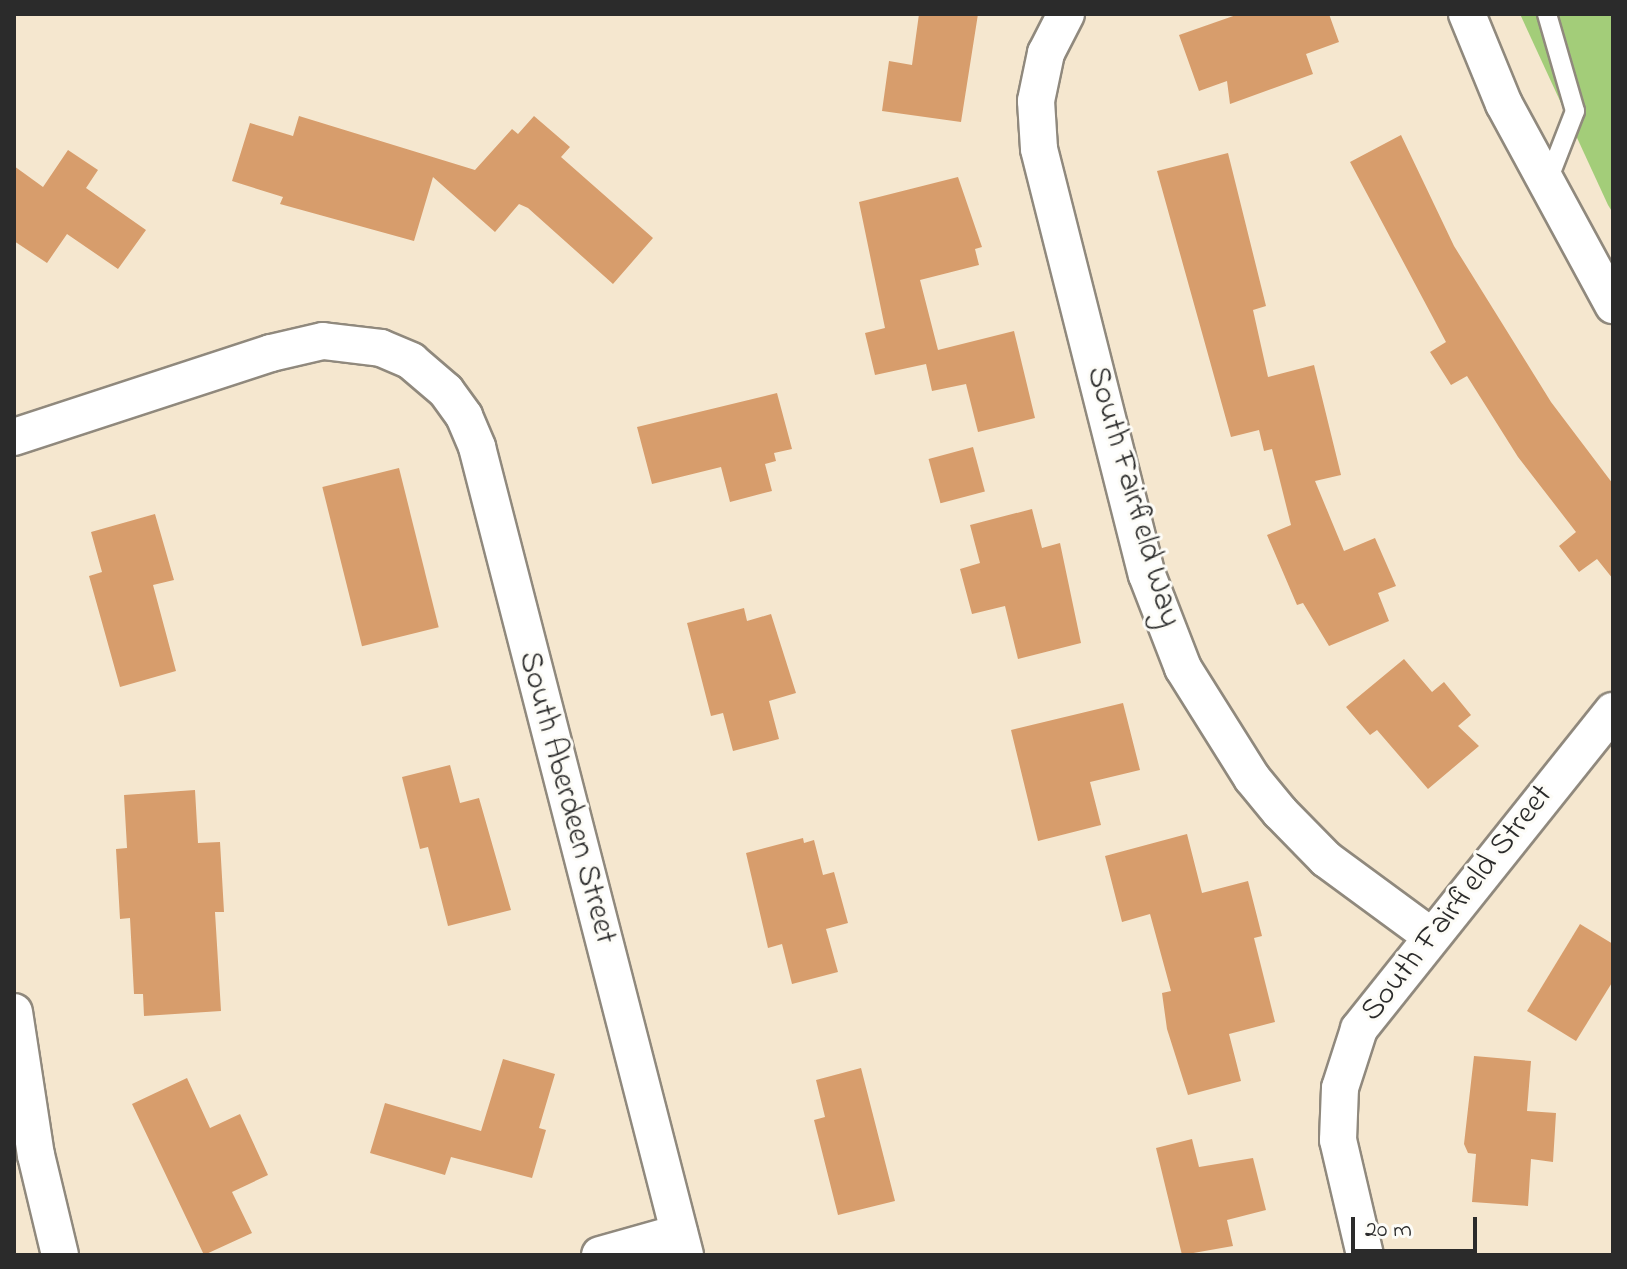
<!DOCTYPE html>
<html>
<head>
<meta charset="utf-8">
<style>
	body { margin:0 }
	#map { position:relative; width:1627px; height:1269px; overflow:hidden; background:#f5e7cf; font-family:"Indie Flower",sans-serif }
	div>[style] { position:absolute }
	.green>* { inset:0; background:#a3cd79 }
	.building>* { inset:0; background:#d79d6c; transform-origin:0 0 }
	.roads { filter:drop-shadow(2px 0 #90897d) drop-shadow(-2px 0 #90897d) drop-shadow(0 2px #90897d) drop-shadow(0 -2px #90897d) }
	.lane>* { height:18px; margin:-9px; padding:0 9px; transform-origin:9px; border-radius:9px; background:#fff }
	.street>* { height:36px; margin:-18px; padding:0 18px; transform-origin:18px; border-radius:18px; background:#fff }
	span { translate:-50% -50%; white-space:nowrap; text-align:center; line-height:1.15; -webkit-text-stroke:6px #fdfcf7; paint-order:stroke }
	.street-label { font-size:32px; color:#2b2b2b }
	.frame { position:absolute; inset:0; border:16px solid #2b2b2b; pointer-events:none }
	.scale { position:absolute; left:1351px; top:1217px; width:126px; height:36px; box-sizing:border-box; border:4px solid #2b2b2b; border-top:0; padding-left:10px; font-size:24px; line-height:28px; white-space:nowrap; color:#2b2b2b; -webkit-text-stroke:6px #fdfcf7; paint-order:stroke }
</style>
</head>
<body>
<div id="map">
	<div class="green">
		<div style="clip-path:polygon(1520px 14px,1613px 14px,1613px 213px,1608px 205px)"></div>
	</div>
	<div class="building">
		<div style="clip-path:polygon(919px 14px,978px 14px,961px 122px,882px 111px,889px 61px,912px 65px)"></div>
		<div style="clip-path:polygon(1239px 14px,1329px 14px,1339px 42px,1306px 54px,1313px 74px,1230px 104px,1227px 81px,1199px 91px,1179px 35px)"></div>
		<div style="clip-path:polygon(299px 116px,475px 170px,512px 129px,518px 134px,534px 116px,570px 147px,561px 157px,653px 238px,613px 284px,528px 208px,519px 204px,495px 232px,433px 177px,414px 241px,280px 204px,283px 197px,232px 181px,250px 123px,293px 136px)"></div>
		<div style="clip-path:polygon(1401px 135px,1454px 246px,1551px 402px,1613px 484px,1613px 579px,1597px 559px,1579px 572px,1559px 546px,1576px 532px,1518px 457px,1467px 376px,1451px 385px,1430px 352px,1446px 342px,1350px 162px)"></div>
		<div style="clip-path:polygon(68px 150px,98px 170px,86px 188px,146px 230px,118px 269px,67px 234px,47px 263px,14px 241px,14px 166px,43px 187px)"></div>
		<div style="clip-path:polygon(1228px 153px,1266px 306px,1253px 310px,1268px 377px,1314px 365px,1341px 475px,1315px 481px,1344px 551px,1375px 538px,1396px 586px,1378px 593px,1389px 621px,1329px 646px,1303px 603px,1297px 605px,1267px 535px,1291px 525px,1272px 449px,1264px 451px,1259px 430px,1231px 437px,1157px 171px)"></div>
		<div style="clip-path:polygon(958px 177px,982px 247px,975px 249px,979px 265px,920px 280px,938px 350px,1014px 331px,1035px 418px,978px 432px,966px 384px,932px 391px,926px 364px,875px 375px,865px 333px,885px 328px,859px 202px)"></div>
		<div style="clip-path:polygon(777px 393px,792px 449px,774px 453px,776px 461px,765px 464px,772px 491px,730px 502px,721px 467px,652px 484px,637px 427px)"></div>
		<div style="left:973px;top:447px;width:46px;height:46px;rotate:75deg"></div>
		<div style="left:399px;top:468px;width:164px;height:79px;rotate:76deg"></div>
		<div style="clip-path:polygon(1032px 509px,1042px 548px,1060px 543px,1081px 643px,1018px 659px,1005px 606px,972px 614px,960px 569px,980px 563px,970px 525px)"></div>
		<div style="clip-path:polygon(155px 514px,174px 580px,153px 585px,176px 671px,120px 687px,89px 576px,102px 572px,91px 532px)"></div>
		<div style="clip-path:polygon(744px 608px,747px 621px,771px 614px,796px 693px,769px 701px,779px 739px,733px 751px,723px 713px,711px 716px,687px 623px)"></div>
		<div style="clip-path:polygon(1404px 659px,1432px 692px,1444px 682px,1471px 715px,1458px 726px,1479px 746px,1428px 789px,1377px 730px,1370px 735px,1346px 707px)"></div>
		<div style="clip-path:polygon(1123px 703px,1140px 770px,1090px 782px,1101px 825px,1038px 841px,1011px 730px)"></div>
		<div style="clip-path:polygon(450px 765px,460px 803px,479px 798px,511px 910px,448px 926px,428px 847px,420px 849px,402px 777px)"></div>
		<div style="clip-path:polygon(195px 790px,198px 843px,220px 842px,224px 912px,215px 912px,221px 1011px,144px 1016px,143px 994px,134px 994px,130px 918px,120px 919px,116px 849px,127px 848px,124px 795px)"></div>
		<div style="clip-path:polygon(1187px 834px,1202px 893px,1248px 881px,1262px 936px,1254px 938px,1275px 1022px,1229px 1034px,1241px 1081px,1188px 1095px,1167px 1029px,1162px 993px,1171px 991px,1150px 914px,1122px 922px,1105px 856px)"></div>
		<div style="clip-path:polygon(803px 838px,804px 843px,814px 840px,823px 875px,834px 872px,848px 923px,826px 929px,838px 972px,792px 984px,782px 944px,768px 948px,746px 853px)"></div>
		<div style="clip-path:polygon(1580px 924px,1613px 944px,1613px 981px,1576px 1041px,1527px 1011px)"></div>
		<div style="clip-path:polygon(1474px 1056px,1531px 1061px,1527px 1111px,1556px 1113px,1553px 1162px,1531px 1159px,1528px 1206px,1472px 1202px,1476px 1154px,1468px 1153px,1464px 1144px)"></div>
		<div style="clip-path:polygon(503px 1059px,555px 1074px,539px 1128px,546px 1130px,532px 1178px,451px 1157px,445px 1175px,370px 1153px,385px 1103px,481px 1131px)"></div>
		<div style="clip-path:polygon(861px 1068px,895px 1201px,838px 1215px,814px 1120px,825px 1117px,816px 1080px)"></div>
		<div style="clip-path:polygon(187px 1078px,210px 1128px,240px 1114px,268px 1175px,232px 1192px,252px 1233px,204px 1255px,132px 1104px)"></div>
		<div style="clip-path:polygon(1192px 1139px,1199px 1167px,1253px 1158px,1266px 1210px,1227px 1220px,1233px 1246px,1182px 1255px,1156px 1148px)"></div>
	</div>
	<div class="roads">
		<div class="lane">
			<div style="left:1547px;top:14px;width:101px;rotate:73.9deg"></div>
			<div style="left:1575px;top:111px;width:77px;rotate:111.3deg"></div>
		</div>
		<div class="street">
			<div style="left:1066px;top:14px;width:44px;rotate:117.1deg"></div>
			<div style="left:1046px;top:53px;width:49px;rotate:101.8deg"></div>
			<div style="left:1036px;top:101px;width:48px;rotate:86.4deg"></div>
			<div style="left:1039px;top:149px;width:439px;rotate:75.8deg"></div>
			<div style="left:1147px;top:575px;width:100px;rotate:68.8deg"></div>
			<div style="left:1183px;top:668px;width:130px;rotate:57.9deg"></div>
			<div style="left:1252px;top:778px;width:44px;rotate:50.5deg"></div>
			<div style="left:1280px;top:812px;width:66px;rotate:45.6deg"></div>
			<div style="left:1326px;top:859px;width:130px;rotate:36.3deg"></div>
			<div style="left:1467px;top:14px;width:97px;rotate:67.7deg"></div>
			<div style="left:1504px;top:104px;width:229px;rotate:61.5deg"></div>
			<div style="left:14px;top:437px;width:270px;rotate:-18.1deg"></div>
			<div style="left:271px;top:353px;width:53px;rotate:-13deg"></div>
			<div style="left:323px;top:341px;width:58px;rotate:6.9deg"></div>
			<div style="left:381px;top:348px;width:33px;rotate:23deg"></div>
			<div style="left:411px;top:361px;width:46px;rotate:40.6deg"></div>
			<div style="left:446px;top:391px;width:31px;rotate:54deg"></div>
			<div style="left:464px;top:416px;width:34px;rotate:67deg"></div>
			<div style="left:477px;top:447px;width:834px;rotate:75.56deg"></div>
			<div style="left:14px;top:1012px;width:145px;rotate:81.3deg"></div>
			<div style="left:36px;top:1155px;width:103px;rotate:76.5deg"></div>
			<div style="left:600px;top:1255px;width:82px;rotate:-15.6deg"></div>
			<div style="left:1365px;top:1255px;width:118px;rotate:-103.2deg"></div>
			<div style="left:1338px;top:1140px;width:52px;rotate:-87.8deg"></div>
			<div style="left:1340px;top:1088px;width:62px;rotate:-72.1deg"></div>
			<div style="left:1359px;top:1029px;width:407px;rotate:-51.4deg"></div>
		</div>
	</div>
	<div class="street-label">
		<span style="left:1132px;top:497px;rotate:74deg">South Fairfield Way</span>
		<span style="left:566px;top:798px;rotate:75deg">South Aberdeen Street</span>
		<span style="left:1458px;top:904px;rotate:-52deg">South Fairfield Street</span>
	</div>
	<div class="frame"></div>
	<div class="scale">20 m</div>
</div>
</body>
</html>
